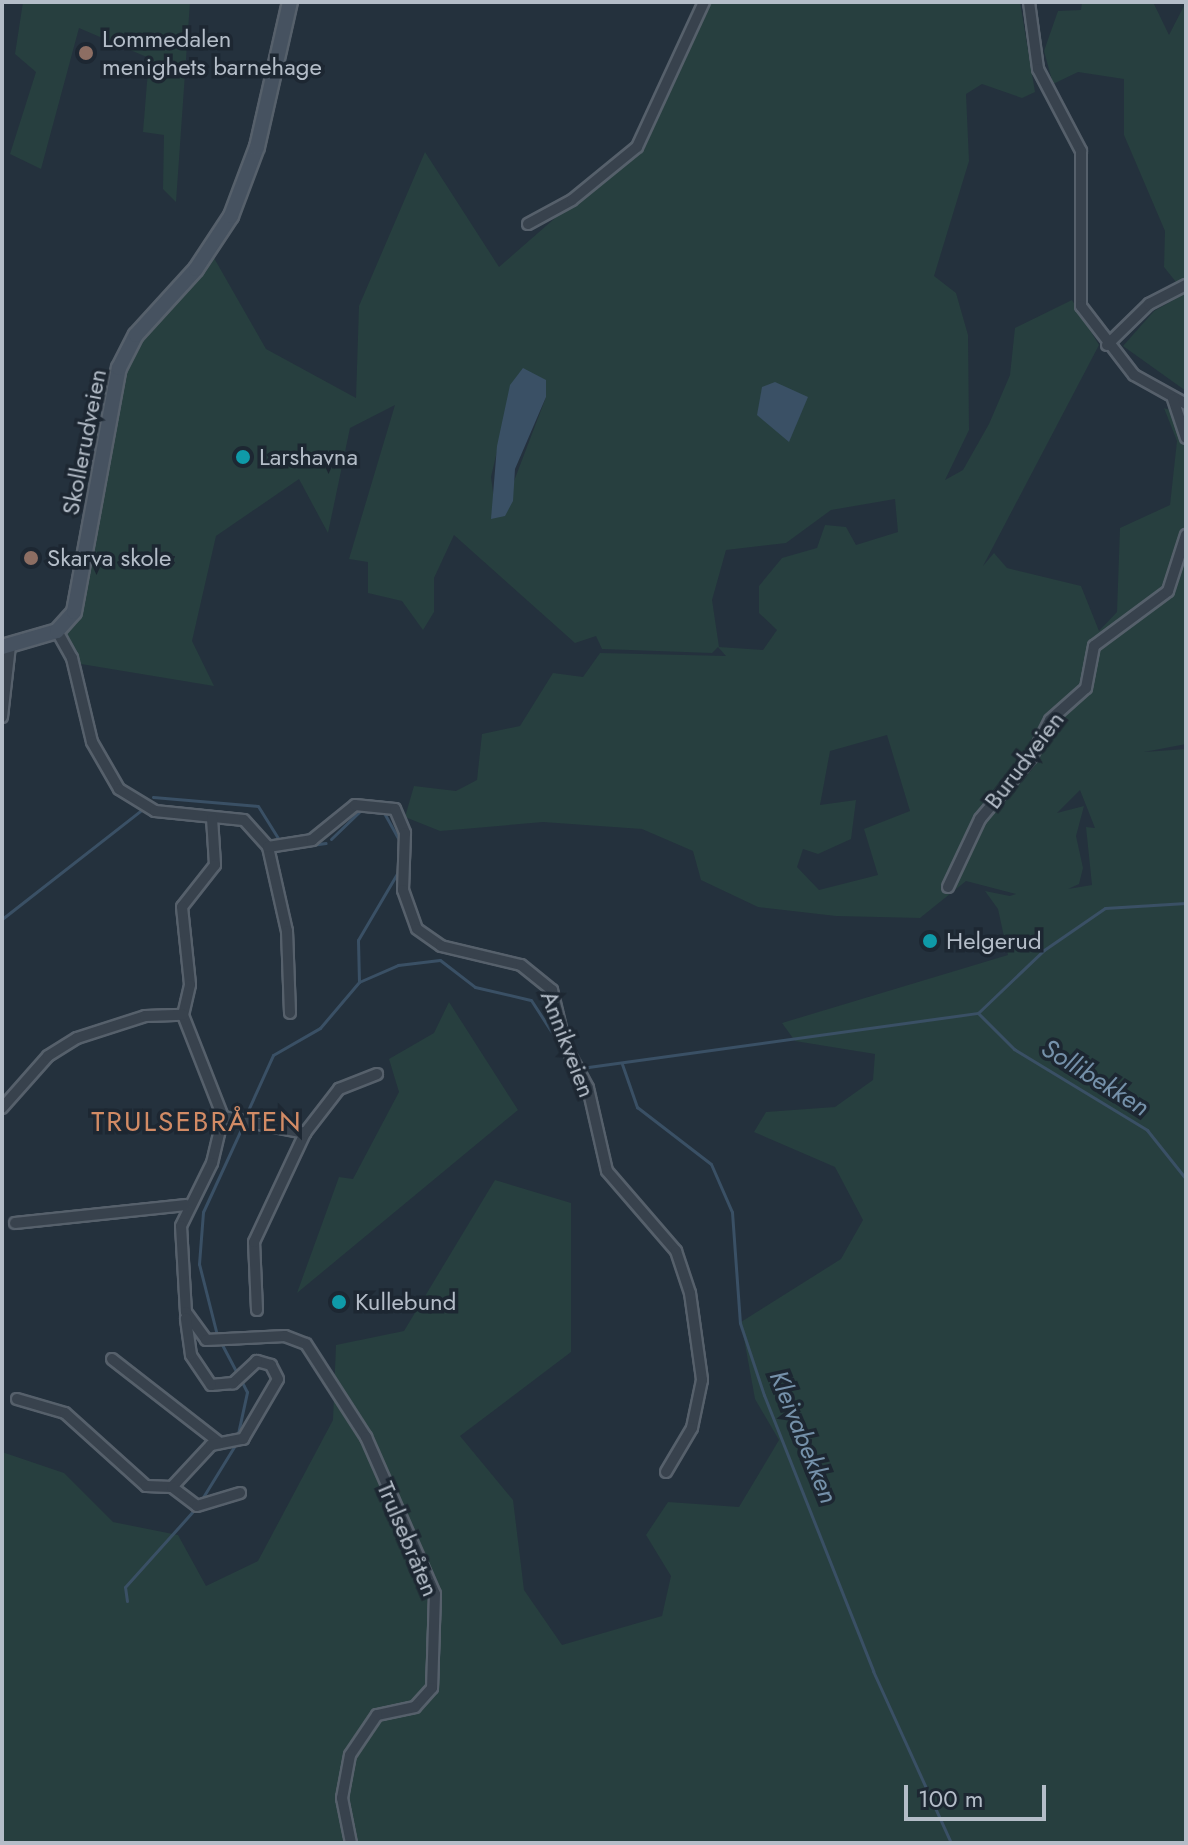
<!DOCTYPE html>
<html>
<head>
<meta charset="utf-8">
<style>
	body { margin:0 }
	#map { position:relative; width:1188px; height:1845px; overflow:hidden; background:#24313d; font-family:Jost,sans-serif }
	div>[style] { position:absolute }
	.green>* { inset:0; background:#273f3f }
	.water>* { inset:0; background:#3a5065 }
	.stream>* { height:3px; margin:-1.5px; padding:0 1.5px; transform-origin:1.5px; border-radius:1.5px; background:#3a5065 }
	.roads { filter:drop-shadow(2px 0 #56606b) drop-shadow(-2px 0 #56606b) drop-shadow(0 2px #56606b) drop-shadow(0 -2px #56606b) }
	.street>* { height:10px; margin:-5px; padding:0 5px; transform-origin:5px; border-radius:5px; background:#38424d }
	.secondary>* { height:14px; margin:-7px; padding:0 7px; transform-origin:7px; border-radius:7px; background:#465260 }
	.dots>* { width:22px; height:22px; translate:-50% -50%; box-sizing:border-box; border:4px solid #1d2732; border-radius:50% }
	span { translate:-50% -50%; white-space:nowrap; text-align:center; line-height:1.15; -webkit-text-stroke:7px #1d2732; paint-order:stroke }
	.poi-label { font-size:24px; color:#b4bdc8 }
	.left { translate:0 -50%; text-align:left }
	.street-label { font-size:24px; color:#b4bdc8 }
	.water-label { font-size:26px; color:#7591aa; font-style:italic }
	.quarter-label { font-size:28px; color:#d28b65; letter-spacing:2px }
	.frame { position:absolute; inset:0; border:4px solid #b4bdc8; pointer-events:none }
	.scale { position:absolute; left:904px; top:1785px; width:142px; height:36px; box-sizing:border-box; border:4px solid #b4bdc8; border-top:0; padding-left:10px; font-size:24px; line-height:28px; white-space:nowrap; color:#b4bdc8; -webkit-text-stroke:6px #1d2732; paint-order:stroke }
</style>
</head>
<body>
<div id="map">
	<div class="green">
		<div style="clip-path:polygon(23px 2px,190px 2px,176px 202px,163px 189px,164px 135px,143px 132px,149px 58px,79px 28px,41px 169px,10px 154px,36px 72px,15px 54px)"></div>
		<div style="clip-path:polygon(evenodd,710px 2px,1020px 2px,1035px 92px,1022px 98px,982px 84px,966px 94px,969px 161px,934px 276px,956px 293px,968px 335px,969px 430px,945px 480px,963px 470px,989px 424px,1010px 375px,1015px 328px,1072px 300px,1099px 345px,983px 566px,994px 553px,1007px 568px,1081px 586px,1099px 631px,1117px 612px,1120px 528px,1170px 505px,1177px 441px,1164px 408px,1186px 416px,1186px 744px,1144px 752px,1186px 749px,1186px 1843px,2px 1843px,2px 1452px,64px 1473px,113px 1522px,178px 1535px,206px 1586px,258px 1561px,333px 1420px,336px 1345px,404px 1331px,495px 1180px,571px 1203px,571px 1352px,460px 1436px,513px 1500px,524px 1590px,562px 1645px,662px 1616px,671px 1576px,646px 1535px,668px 1502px,739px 1507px,779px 1440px,755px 1399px,741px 1322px,841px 1259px,863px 1220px,835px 1167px,754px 1132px,766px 1112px,835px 1107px,873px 1080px,875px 1054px,795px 1041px,782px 1023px,1008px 955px,998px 909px,985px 891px,1010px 896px,1016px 894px,966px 881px,920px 918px,836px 916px,758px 907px,701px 880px,693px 851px,642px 829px,543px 822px,440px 831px,405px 817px,414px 786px,456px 791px,477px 780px,482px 734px,520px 726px,553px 673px,583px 677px,600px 653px,726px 656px,718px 647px,712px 653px,602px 649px,596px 636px,575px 643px,454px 535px,434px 578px,434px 612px,423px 630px,402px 601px,368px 593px,368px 562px,349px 559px,395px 405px,350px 428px,328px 533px,299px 479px,216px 536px,192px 641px,214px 686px,75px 663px,57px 631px,74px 612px,119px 368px,210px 251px,266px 349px,356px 398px,359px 306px,425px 152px,499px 267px,648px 137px,710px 2px,546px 397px,514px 481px,494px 500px,491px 477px,503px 426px,546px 397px,710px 2px,895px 499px,898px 532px,856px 545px,846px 527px,825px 525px,817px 548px,782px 558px,759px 586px,759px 613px,777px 630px,763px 650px,719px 647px,712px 600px,726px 550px,786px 543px,831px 510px,895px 499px,710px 2px,887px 735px,910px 811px,864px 829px,878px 875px,819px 890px,797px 867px,803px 849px,818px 854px,851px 839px,856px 800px,820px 805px,830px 751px,887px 735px,710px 2px,1080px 790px,1095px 828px,1086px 827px,1092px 885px,1068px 889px,1079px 884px,1083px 868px,1076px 836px,1084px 806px,1057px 813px,1080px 790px)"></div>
		<div style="clip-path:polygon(1082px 2px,1153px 2px,1169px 35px,1186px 2px,1186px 281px,1180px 287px,1164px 267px,1165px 231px,1124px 135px,1124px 79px,1078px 72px,1053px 84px,1044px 51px,1058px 11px,1081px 10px)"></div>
		<div style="clip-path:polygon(1186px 293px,1186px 391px,1123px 346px,1154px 311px)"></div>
		<div style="clip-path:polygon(449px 1002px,518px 1110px,297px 1293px,339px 1177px,353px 1179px,399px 1092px,389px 1059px,434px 1033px)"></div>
	</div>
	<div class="water">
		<div style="clip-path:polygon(523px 368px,546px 380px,546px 397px,515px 469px,513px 501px,505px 516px,491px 519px,497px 446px,510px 385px)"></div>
		<div style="clip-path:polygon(775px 382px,808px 397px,789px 442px,757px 415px,762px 387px)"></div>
	</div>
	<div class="stream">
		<div style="left:153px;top:797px;width:105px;rotate:4.9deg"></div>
		<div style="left:258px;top:806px;width:40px;rotate:58deg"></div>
		<div style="left:383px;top:811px;width:37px;rotate:61deg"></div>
		<div style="left:331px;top:839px;width:43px;rotate:-44.1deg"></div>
		<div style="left:283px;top:849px;width:43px;rotate:-7.9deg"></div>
		<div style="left:2px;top:919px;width:180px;rotate:-38deg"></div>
		<div style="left:359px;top:982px;width:42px;rotate:-91.4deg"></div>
		<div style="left:358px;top:940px;width:81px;rotate:-59.6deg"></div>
		<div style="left:978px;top:1013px;width:51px;rotate:45deg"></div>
		<div style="left:1014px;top:1049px;width:156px;rotate:31.3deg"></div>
		<div style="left:1147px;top:1130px;width:63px;rotate:51.5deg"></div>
		<div style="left:622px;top:1064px;width:46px;rotate:70.8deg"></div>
		<div style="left:637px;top:1107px;width:93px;rotate:37.6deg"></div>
		<div style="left:711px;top:1164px;width:52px;rotate:66.4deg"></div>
		<div style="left:732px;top:1212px;width:111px;rotate:85.9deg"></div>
		<div style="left:740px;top:1323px;width:76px;rotate:71.6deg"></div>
		<div style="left:764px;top:1395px;width:297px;rotate:68.4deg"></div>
		<div style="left:873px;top:1671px;width:189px;rotate:65.6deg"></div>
		<div style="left:581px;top:1068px;width:401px;rotate:-7.9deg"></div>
		<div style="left:978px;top:1013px;width:91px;rotate:-43.7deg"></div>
		<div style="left:1044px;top:950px;width:74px;rotate:-34.5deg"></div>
		<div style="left:1105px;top:908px;width:81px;rotate:-3.5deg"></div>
		<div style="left:245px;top:1117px;width:68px;rotate:-65.7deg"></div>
		<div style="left:273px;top:1055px;width:54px;rotate:-29.9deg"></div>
		<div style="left:320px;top:1028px;width:60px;rotate:-49.7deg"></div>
		<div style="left:359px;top:982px;width:43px;rotate:-23.6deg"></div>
		<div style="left:398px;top:965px;width:42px;rotate:-6.8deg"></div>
		<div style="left:440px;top:960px;width:44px;rotate:37.6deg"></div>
		<div style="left:475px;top:987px;width:57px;rotate:13.1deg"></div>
		<div style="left:531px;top:1000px;width:57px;rotate:57.1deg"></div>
		<div style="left:237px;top:1373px;width:43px;rotate:-117.8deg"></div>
		<div style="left:217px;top:1335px;width:73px;rotate:-104.2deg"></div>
		<div style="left:199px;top:1264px;width:52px;rotate:-85.6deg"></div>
		<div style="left:203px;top:1212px;width:96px;rotate:-65.3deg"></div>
		<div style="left:237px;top:1438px;width:47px;rotate:-77.7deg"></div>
		<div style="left:247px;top:1392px;width:13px;rotate:-117deg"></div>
		<div style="left:200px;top:1502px;width:67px;rotate:-58.4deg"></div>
		<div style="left:127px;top:1601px;width:14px;rotate:-98deg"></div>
		<div style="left:125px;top:1587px;width:106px;rotate:-48.1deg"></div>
	</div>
	<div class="roads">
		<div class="street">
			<div style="left:1029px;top:2px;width:68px;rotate:82.3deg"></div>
			<div style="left:1038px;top:69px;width:93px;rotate:62.3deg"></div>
			<div style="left:1081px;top:151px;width:155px;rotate:90deg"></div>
			<div style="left:1081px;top:306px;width:87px;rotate:52.5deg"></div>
			<div style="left:1134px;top:375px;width:60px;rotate:29.1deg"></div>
			<div style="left:528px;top:224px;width:50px;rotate:-28.6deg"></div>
			<div style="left:572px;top:200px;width:84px;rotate:-39.2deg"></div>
			<div style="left:637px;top:147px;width:160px;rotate:-65.2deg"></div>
			<div style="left:1107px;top:345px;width:59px;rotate:-44.3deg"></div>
			<div style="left:1149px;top:304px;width:42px;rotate:-27.2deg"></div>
			<div style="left:1173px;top:399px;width:41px;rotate:71.6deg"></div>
			<div style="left:57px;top:631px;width:31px;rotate:61deg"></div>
			<div style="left:72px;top:658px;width:86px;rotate:76.6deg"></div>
			<div style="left:92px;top:742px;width:54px;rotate:60.1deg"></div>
			<div style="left:119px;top:789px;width:42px;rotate:31.4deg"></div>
			<div style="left:155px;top:811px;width:89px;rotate:5.8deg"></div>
			<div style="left:244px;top:820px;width:36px;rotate:48deg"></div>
			<div style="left:268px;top:847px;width:86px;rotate:77.3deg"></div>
			<div style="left:287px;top:931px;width:82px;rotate:87.9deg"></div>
			<div style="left:2px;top:717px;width:71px;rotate:-83.6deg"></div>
			<div style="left:212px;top:818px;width:47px;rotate:86.3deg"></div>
			<div style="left:215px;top:865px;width:53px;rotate:128.2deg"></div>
			<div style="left:182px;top:907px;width:78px;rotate:84.1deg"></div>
			<div style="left:190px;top:985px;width:31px;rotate:103deg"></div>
			<div style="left:183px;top:1015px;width:110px;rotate:68.6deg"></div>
			<div style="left:223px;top:1117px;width:47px;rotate:103.4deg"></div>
			<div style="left:212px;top:1163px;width:70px;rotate:116.2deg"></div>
			<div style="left:181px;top:1226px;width:86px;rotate:86.7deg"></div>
			<div style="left:186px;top:1312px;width:34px;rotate:54deg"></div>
			<div style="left:206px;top:1340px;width:79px;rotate:-2.9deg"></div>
			<div style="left:285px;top:1336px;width:22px;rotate:21deg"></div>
			<div style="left:306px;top:1344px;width:111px;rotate:57.2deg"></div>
			<div style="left:366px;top:1437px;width:171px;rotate:66.3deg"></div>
			<div style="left:435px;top:1594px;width:94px;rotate:91.8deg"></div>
			<div style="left:432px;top:1688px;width:25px;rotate:132deg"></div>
			<div style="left:415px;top:1707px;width:39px;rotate:168deg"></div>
			<div style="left:377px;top:1715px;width:48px;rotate:124deg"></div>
			<div style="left:350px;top:1755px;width:44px;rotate:100.5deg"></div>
			<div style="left:342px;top:1798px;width:46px;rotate:78.7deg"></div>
			<div style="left:268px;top:847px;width:45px;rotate:-9deg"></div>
			<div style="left:312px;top:840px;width:55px;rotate:-39.1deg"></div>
			<div style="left:355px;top:805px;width:40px;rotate:5.7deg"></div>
			<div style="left:395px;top:809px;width:26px;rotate:67deg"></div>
			<div style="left:405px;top:833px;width:57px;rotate:92deg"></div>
			<div style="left:403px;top:890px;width:41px;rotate:70.3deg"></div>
			<div style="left:417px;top:929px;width:29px;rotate:35deg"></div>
			<div style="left:441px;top:946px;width:82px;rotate:13.4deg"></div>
			<div style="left:521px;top:965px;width:40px;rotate:39deg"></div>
			<div style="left:552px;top:990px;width:57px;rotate:76.7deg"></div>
			<div style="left:565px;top:1045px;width:49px;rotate:61.9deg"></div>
			<div style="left:588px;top:1088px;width:85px;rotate:77.1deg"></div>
			<div style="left:607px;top:1171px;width:106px;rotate:49.2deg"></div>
			<div style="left:676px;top:1251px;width:44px;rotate:71.6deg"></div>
			<div style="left:690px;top:1293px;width:88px;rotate:82.1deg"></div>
			<div style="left:702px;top:1380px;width:49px;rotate:101.8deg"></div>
			<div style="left:692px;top:1428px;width:51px;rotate:120.6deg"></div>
			<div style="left:948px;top:887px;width:75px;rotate:-64.8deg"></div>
			<div style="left:980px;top:819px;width:80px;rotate:-50.1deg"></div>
			<div style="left:1031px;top:758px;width:42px;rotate:-63.4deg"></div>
			<div style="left:1050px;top:720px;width:48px;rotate:-41.6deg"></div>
			<div style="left:1086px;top:688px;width:43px;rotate:-79.2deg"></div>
			<div style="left:1094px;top:646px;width:92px;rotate:-36.6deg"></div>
			<div style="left:1168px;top:591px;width:59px;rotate:-72.2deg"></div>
			<div style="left:2px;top:1108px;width:69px;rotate:-48.5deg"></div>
			<div style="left:48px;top:1056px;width:34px;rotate:-32deg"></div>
			<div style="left:77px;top:1038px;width:71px;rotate:-17.9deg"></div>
			<div style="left:145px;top:1016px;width:38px;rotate:-2deg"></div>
			<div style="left:223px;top:1117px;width:84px;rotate:11deg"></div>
			<div style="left:15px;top:1223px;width:172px;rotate:-6deg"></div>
			<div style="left:257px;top:1310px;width:68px;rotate:-92.5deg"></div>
			<div style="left:254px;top:1242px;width:120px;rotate:-64.9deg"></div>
			<div style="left:305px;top:1133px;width:56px;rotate:-52.3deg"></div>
			<div style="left:339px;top:1089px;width:41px;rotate:-21.5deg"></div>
			<div style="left:112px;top:1359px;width:137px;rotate:37.9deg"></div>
			<div style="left:17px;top:1399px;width:50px;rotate:16.3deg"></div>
			<div style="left:65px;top:1413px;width:109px;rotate:42deg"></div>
			<div style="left:146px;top:1486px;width:26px;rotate:2deg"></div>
			<div style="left:172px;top:1487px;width:57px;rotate:-47.1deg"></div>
			<div style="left:211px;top:1445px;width:33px;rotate:-11deg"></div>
			<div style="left:243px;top:1439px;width:69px;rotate:-59.7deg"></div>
			<div style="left:278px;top:1379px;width:16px;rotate:-117deg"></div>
			<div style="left:271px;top:1365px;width:15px;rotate:-164deg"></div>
			<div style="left:257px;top:1361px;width:33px;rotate:137deg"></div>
			<div style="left:233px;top:1383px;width:22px;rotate:175deg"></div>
			<div style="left:211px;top:1385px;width:36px;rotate:-124deg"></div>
			<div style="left:191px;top:1355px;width:37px;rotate:-98deg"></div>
			<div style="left:172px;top:1487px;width:31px;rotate:37deg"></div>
			<div style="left:197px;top:1506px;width:45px;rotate:-16.8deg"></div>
		</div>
		<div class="secondary">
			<div style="left:2px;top:647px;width:57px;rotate:-16.2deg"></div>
			<div style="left:57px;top:631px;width:25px;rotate:-48deg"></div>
			<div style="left:74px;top:612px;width:248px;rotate:-79.6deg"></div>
			<div style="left:119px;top:368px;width:37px;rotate:-63deg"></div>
			<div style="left:136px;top:335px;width:89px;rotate:-47.7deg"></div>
			<div style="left:196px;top:269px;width:64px;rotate:-56.6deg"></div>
			<div style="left:231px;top:216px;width:74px;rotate:-69.4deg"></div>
			<div style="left:257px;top:147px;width:149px;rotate:-77.2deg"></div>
		</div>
	</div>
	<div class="dots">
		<div style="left:86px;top:53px;background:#8d6e63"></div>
		<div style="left:243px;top:457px;background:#0f9aa8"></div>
		<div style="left:31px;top:558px;background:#8d6e63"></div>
		<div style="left:930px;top:941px;background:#0f9aa8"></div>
		<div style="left:339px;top:1302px;background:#0f9aa8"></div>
	</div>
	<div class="poi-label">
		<span class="left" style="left:102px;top:53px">Lommedalen<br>menighets barnehage</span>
		<span class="left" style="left:259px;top:457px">Larshavna</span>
		<span class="left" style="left:47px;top:558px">Skarva skole</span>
		<span class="left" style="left:946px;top:941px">Helgerud</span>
		<span class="left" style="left:355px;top:1302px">Kullebund</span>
	</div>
	<div class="street-label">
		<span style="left:84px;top:442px;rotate:-79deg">Skollerudveien</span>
		<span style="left:1024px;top:760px;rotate:-53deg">Burudveien</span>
		<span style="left:568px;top:1044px;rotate:69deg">Annikveien</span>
		<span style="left:408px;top:1539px;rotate:67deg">Trulsebråten</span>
	</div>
	<div class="water-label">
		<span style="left:1095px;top:1078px;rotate:32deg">Sollibekken</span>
		<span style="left:803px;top:1437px;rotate:68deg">Kleivabekken</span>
	</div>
	<div class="quarter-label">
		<span style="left:197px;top:1122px">TRULSEBRÅTEN</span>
	</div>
	<div class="frame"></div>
	<div class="scale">100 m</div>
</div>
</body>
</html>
